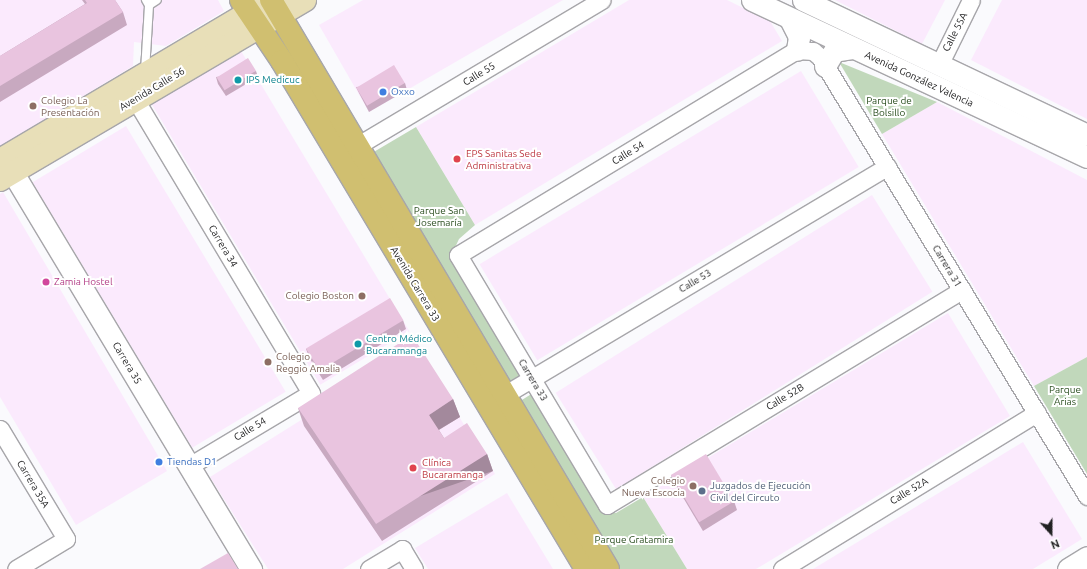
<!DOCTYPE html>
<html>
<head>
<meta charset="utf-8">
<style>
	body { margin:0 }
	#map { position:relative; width:1087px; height:569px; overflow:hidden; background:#fafafd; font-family:Ubuntu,sans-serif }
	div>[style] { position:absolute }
	.commercial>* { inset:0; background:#fbeafd; transform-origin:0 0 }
	.green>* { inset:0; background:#c1d8bb }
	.roads { filter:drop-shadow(1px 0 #a7a6aa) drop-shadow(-1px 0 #a7a6aa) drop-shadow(0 1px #a7a6aa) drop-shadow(0 -1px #a7a6aa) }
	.service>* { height:8px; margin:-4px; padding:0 4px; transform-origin:4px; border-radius:4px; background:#fff }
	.minor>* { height:17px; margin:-8.5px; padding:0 8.5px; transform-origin:8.5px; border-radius:8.5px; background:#fff }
	.tertiary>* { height:21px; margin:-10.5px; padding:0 10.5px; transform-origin:10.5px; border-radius:10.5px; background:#fff }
	.secondary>* { height:22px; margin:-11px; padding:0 11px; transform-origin:11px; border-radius:11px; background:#e8dfb8 }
	.primary>* { height:22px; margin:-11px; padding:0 11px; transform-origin:11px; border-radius:11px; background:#d0bf70 }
	.wall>* { inset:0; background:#c8a9c0 }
	.shaded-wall>* { inset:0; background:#a3899c; transform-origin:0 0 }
	.building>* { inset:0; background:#e9c4df; transform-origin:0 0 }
	.dots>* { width:11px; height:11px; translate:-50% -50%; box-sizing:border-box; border:2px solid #fff; border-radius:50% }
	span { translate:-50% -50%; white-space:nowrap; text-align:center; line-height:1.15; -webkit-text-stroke:4px #fff; paint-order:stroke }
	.street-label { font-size:10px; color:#212122 }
	.culture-label { font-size:10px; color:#0d838f }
	.left { translate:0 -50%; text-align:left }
	.shop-label { font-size:10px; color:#366cbe }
	.education-label { font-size:10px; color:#785e54 }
	.right { translate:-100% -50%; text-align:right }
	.park-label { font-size:10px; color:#284c1d }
	.health-label { font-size:10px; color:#be3a42 }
	.hotel-label { font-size:10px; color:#b23c85 }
	.service-label { font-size:10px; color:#4e5e75 }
	.north { position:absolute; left:1031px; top:513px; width:40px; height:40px; -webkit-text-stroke:3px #fff; paint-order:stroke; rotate:159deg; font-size:11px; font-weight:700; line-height:16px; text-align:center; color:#212122 }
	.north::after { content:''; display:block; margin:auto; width:14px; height:18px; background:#212122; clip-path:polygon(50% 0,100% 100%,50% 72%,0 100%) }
</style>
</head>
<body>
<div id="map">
	<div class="commercial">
		<div style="clip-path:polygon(0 0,218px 0,224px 11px,166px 46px,134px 42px,133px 66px,0 146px)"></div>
		<div style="clip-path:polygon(363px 0,563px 0,369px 112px,319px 25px)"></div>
		<div style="clip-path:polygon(629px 0,727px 0,770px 21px,782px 41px,475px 225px,416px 127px)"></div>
		<div style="clip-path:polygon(835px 0,945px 0,922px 44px)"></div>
		<div style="clip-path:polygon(1002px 0,1087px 0,1087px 119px,971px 60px)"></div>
		<div style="left:241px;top:51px;width:327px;height:104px;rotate:59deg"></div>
		<div style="left:801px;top:71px;width:112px;height:375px;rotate:59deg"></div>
		<div style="clip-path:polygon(937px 102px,1087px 180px,1087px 357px,1034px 386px,882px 134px)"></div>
		<div style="left:126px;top:126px;width:310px;height:109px;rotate:59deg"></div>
		<div style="clip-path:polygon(3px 192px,167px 471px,76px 525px,0 397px,0 194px)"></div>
		<div style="left:872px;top:195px;width:114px;height:373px;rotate:58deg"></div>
		<div style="clip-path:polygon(948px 313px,1010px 416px,756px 569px,687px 569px,643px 497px)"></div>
		<div style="clip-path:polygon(416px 348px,495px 474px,343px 569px,268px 569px,210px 477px)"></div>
		<div style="clip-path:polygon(1023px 442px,1082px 539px,1033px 569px,813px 569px)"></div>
		<div style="clip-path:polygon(507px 493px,553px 569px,428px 569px,415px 548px)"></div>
	</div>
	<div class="green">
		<div style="clip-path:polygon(839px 62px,937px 102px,882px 134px)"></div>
		<div style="clip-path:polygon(416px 127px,475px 225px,459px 239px,452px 254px,521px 375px,507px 383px,372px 153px)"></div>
		<div style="clip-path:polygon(1087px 357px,1087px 474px,1034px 386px)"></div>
		<div style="clip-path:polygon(533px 393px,605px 511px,616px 513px,643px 497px,687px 569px,617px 569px,517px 403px)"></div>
	</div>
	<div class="roads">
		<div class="service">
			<div style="left:146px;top:0;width:6px;rotate:59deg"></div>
			<div style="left:149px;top:5px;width:9px;rotate:-32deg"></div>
			<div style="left:145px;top:71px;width:66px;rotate:-86.5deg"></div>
		</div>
		<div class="minor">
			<div style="left:939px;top:65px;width:72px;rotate:-63.8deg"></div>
			<div style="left:135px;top:99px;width:343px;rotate:59.1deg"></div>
			<div style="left:311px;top:393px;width:142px;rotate:149.1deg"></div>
			<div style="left:355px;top:147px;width:287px;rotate:-30.8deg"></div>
			<div style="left:962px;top:290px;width:415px;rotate:148.8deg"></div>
			<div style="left:607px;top:505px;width:291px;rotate:-120.8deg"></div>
			<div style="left:458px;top:255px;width:396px;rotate:-31.2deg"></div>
			<div style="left:797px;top:50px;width:16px;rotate:4deg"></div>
			<div style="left:813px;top:51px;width:9px;rotate:41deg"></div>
			<div style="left:820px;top:57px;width:514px;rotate:58.69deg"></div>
			<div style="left:504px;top:395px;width:446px;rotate:-30.8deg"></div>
			<div style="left:0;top:429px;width:128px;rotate:59deg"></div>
			<div style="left:66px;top:539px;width:58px;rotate:149deg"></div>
			<div style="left:369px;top:569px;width:39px;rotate:-31deg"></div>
			<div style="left:402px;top:549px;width:23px;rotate:59deg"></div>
			<div style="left:782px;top:569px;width:299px;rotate:-31.5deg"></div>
		</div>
		<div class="tertiary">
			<div style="left:752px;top:0;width:370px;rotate:25.1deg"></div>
			<div style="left:803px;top:0;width:314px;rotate:25.4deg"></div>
			<div style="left:790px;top:19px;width:20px;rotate:63deg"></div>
			<div style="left:799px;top:37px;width:13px;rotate:99deg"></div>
			<div style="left:825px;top:66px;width:17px;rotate:-59deg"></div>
			<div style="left:834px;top:51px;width:18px;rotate:-9deg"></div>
			<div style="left:4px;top:158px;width:480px;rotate:59deg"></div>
			<div style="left:1068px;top:569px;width:22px;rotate:-32deg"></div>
		</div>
		<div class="secondary">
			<div style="left:0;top:160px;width:314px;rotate:-30.7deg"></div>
			<div style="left:0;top:180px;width:354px;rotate:-30.5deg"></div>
		</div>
		<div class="primary">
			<div style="left:241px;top:0;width:73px;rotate:56.1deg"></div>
			<div style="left:282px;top:61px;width:592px;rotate:59.1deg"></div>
			<div style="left:271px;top:0;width:661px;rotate:59.36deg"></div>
		</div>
	</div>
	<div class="wall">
		<div style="clip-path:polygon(82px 0,115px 0,123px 12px,127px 25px,0 102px,0 56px,85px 4px)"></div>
		<div style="clip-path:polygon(256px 71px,258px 77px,226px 96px,218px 84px,216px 77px)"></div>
		<div style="clip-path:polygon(405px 83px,407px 90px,369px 112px,359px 93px,356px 87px)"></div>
		<div style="clip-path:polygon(403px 320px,406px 329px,323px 380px,310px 359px,306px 349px)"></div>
		<div style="clip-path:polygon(453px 399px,460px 417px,439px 430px,444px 438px,487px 454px,493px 471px,382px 541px,304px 426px,298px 408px)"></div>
		<div style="clip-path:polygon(671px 475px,734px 501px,737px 510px,703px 531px,675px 484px)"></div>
	</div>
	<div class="shaded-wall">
		<div style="clip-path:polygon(453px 399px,460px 417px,435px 432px,429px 415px)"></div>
		<div style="left:487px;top:454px;width:18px;height:131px;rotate:71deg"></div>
	</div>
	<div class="building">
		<div style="clip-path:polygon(85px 0,115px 0,123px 12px,0 86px,0 56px,87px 3px)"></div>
		<div style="left:248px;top:58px;width:15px;height:37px;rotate:58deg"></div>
		<div style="left:394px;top:65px;width:21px;height:44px;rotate:59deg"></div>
		<div style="left:390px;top:298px;width:26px;height:98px;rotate:59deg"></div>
		<div style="clip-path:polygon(412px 335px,453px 399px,429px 415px,444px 438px,467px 423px,487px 454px,376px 524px,298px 408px)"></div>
		<div style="left:706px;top:454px;width:55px;height:41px;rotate:59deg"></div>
		<div style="clip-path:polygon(228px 553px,238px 569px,200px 569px)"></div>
	</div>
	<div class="dots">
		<div style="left:238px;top:80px;background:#0f9aa8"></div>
		<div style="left:383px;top:92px;background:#3f7fe0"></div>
		<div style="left:33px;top:106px;background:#8d6e63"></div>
		<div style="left:457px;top:159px;background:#e0444e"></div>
		<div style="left:46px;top:282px;background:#d1479c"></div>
		<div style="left:362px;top:296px;background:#8d6e63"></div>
		<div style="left:358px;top:344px;background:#0f9aa8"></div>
		<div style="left:268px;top:362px;background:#8d6e63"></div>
		<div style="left:159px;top:462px;background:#3f7fe0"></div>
		<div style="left:413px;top:468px;background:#e0444e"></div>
		<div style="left:693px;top:486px;background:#8d6e63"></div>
		<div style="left:702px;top:491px;background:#5c6f8a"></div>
	</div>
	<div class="street-label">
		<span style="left:955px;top:32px;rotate:-63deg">Calle 55A</span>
		<span style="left:479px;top:74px;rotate:-31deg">Calle 55</span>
		<span style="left:919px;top:79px;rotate:25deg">Avenida González Valencia</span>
		<span style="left:152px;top:89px;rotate:-31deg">Avenida Calle 56</span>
		<span style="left:628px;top:153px;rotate:-31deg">Calle 54</span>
		<span style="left:223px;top:246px;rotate:59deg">Carrera 34</span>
		<span style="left:947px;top:266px;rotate:59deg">Carrera 31</span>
		<span style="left:695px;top:281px;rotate:-31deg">Calle 53</span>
		<span style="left:415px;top:284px;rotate:59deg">Avenida Carrera 33</span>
		<span style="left:127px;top:363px;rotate:59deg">Carrera 35</span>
		<span style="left:533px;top:380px;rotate:59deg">Carrera 33</span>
		<span style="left:785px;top:397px;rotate:-31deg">Calle 52B</span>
		<span style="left:250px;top:429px;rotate:-31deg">Calle 54</span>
		<span style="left:33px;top:484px;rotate:59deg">Carrera 35A</span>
		<span style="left:909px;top:491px;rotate:-31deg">Calle 52A</span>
	</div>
	<div class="culture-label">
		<span class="left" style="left:246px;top:80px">IPS Medicuc</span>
		<span class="left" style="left:366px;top:344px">Centro Médico<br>Bucaramanga</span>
	</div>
	<div class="shop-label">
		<span class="left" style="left:391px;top:92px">Oxxo</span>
		<span class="left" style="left:167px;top:462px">Tiendas D1</span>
	</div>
	<div class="education-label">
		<span class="left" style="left:41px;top:106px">Colegio La<br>Presentación</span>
		<span class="right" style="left:354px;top:296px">Colegio Boston</span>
		<span class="left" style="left:276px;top:362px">Colegio<br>Reggio Amalia</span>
		<span class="right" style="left:685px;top:486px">Colegio<br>Nueva Escocia</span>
	</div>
	<div class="park-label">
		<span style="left:889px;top:106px">Parque de<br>Bolsillo</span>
		<span style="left:439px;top:216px">Parque San<br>Josemaría</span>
		<span style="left:1065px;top:395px">Parque<br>Arias</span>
		<span style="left:634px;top:540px">Parque Gratamira</span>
	</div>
	<div class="health-label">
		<span class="left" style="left:466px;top:159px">EPS Sanitas Sede<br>Administrativa</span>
		<span class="left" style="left:422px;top:468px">Clínica<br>Bucaramanga</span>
	</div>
	<div class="hotel-label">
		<span class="left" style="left:54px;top:282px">Zamia Hostel</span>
	</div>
	<div class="service-label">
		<span class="left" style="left:710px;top:491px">Juzgados de Ejecución<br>Civil del Circuto</span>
	</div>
	<div class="north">N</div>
</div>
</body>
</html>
